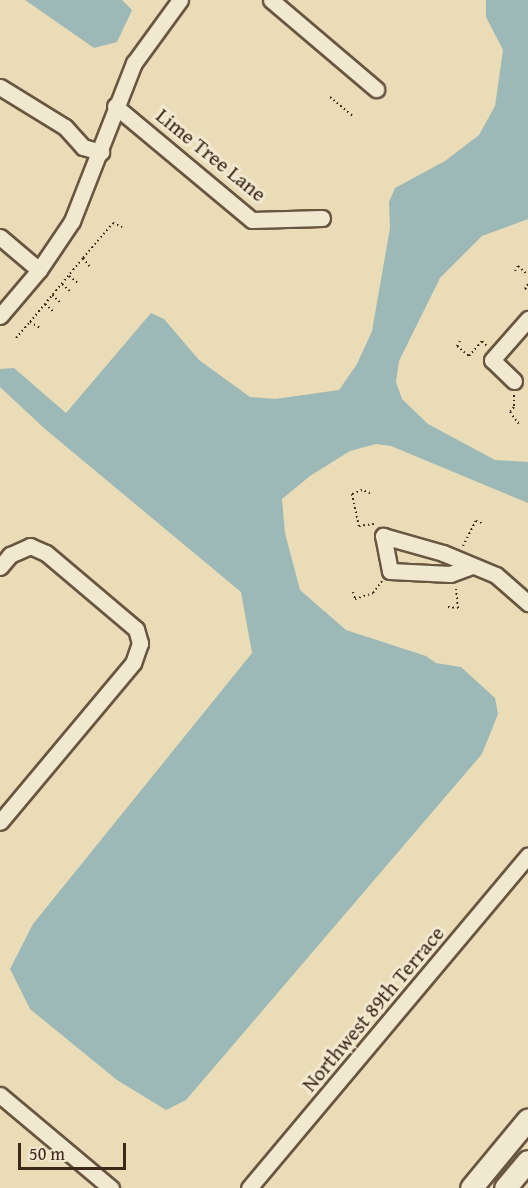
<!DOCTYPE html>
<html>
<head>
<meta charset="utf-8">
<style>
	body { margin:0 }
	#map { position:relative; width:528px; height:1188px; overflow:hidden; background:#eadcb6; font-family:"Gentium Book Plus",serif }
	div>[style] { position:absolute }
	.water>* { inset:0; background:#9cb9b8 }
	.path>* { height:2px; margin-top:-1px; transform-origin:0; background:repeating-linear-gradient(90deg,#3d291a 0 1.5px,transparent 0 4.5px) }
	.roads { filter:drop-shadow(2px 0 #685641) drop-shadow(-2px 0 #685641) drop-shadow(0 2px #685641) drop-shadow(0 -2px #685641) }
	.minor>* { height:15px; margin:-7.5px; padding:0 7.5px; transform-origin:7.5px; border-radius:7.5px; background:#f1e8d0 }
	.secondary>* { height:21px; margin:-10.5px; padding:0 10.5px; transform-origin:10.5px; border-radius:10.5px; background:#f1e8d0 }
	span { translate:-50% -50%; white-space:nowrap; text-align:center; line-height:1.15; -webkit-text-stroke:6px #f1e8d0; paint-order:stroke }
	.street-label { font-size:21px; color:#3d291a }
	.scale { position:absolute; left:18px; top:1143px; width:108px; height:27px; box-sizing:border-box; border:3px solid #3d291a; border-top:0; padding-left:8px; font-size:18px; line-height:21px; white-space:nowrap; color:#3d291a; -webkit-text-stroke:4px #f1e8d0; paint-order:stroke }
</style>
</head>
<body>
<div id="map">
	<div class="water">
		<div style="clip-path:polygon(25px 0,122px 0,132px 10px,117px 42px,94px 48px)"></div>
		<div style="clip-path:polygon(486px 0,528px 0,528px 219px,482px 236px,440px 278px,399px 361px,396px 382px,402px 399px,428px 424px,495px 460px,528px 462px,528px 503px,391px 446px,376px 444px,350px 451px,310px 476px,282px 499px,285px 533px,300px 590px,346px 630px,426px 656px,436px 663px,461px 667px,495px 698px,498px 714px,482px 754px,186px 1100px,166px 1110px,117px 1080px,30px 1009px,10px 969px,33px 924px,252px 653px,241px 592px,45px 429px,0 387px,0 369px,14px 368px,66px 413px,151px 313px,164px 319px,199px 360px,250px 397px,275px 399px,339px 390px,357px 364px,372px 331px,390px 228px,389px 202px,395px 188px,445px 161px,479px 135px,495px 106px,503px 50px,486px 17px)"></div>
	</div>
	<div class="path">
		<div style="left:330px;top:97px;width:30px;rotate:40deg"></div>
		<div style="left:83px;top:258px;width:46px;rotate:-49.4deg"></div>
		<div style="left:113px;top:223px;width:10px;rotate:24deg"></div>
		<div style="left:515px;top:271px;width:6px;rotate:-59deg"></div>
		<div style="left:518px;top:266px;width:13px;rotate:42deg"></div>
		<div style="left:69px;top:276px;width:11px;rotate:38deg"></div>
		<div style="left:62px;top:284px;width:12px;rotate:42deg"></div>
		<div style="left:528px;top:284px;width:5px;rotate:127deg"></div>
		<div style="left:525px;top:288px;width:4px;rotate:45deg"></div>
		<div style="left:52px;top:295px;width:12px;rotate:42deg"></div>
		<div style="left:45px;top:304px;width:12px;rotate:42deg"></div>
		<div style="left:30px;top:322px;width:83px;rotate:-50.4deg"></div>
		<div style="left:83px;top:258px;width:11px;rotate:52deg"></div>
		<div style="left:16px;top:338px;width:21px;rotate:-49deg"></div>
		<div style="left:30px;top:322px;width:12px;rotate:31deg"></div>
		<div style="left:460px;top:341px;width:6px;rotate:121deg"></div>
		<div style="left:457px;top:346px;width:16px;rotate:40deg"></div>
		<div style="left:469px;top:356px;width:20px;rotate:-49deg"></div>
		<div style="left:482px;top:341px;width:7px;rotate:45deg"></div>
		<div style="left:514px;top:395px;width:12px;rotate:90deg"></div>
		<div style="left:514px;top:407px;width:6px;rotate:129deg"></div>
		<div style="left:510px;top:412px;width:14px;rotate:54deg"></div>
		<div style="left:518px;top:423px;width:4px;rotate:-34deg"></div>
		<div style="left:370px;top:493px;width:9px;rotate:-159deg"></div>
		<div style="left:362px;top:490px;width:11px;rotate:158deg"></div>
		<div style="left:352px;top:494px;width:33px;rotate:78deg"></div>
		<div style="left:359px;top:526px;width:15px;rotate:-8deg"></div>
		<div style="left:463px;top:546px;width:28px;rotate:-63deg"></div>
		<div style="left:476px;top:521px;width:6px;rotate:18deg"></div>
		<div style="left:353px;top:592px;width:7px;rotate:74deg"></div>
		<div style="left:355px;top:599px;width:19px;rotate:-18deg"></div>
		<div style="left:373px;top:593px;width:15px;rotate:-53deg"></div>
		<div style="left:448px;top:607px;width:10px;rotate:6deg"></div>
		<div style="left:458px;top:608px;width:20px;rotate:-96deg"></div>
	</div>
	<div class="roads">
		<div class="minor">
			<div style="left:271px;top:0;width:138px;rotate:40.3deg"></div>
			<div style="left:0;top:87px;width:76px;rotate:31.6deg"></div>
			<div style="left:65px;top:127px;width:27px;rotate:48deg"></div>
			<div style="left:83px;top:147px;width:19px;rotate:16deg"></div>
			<div style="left:115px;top:106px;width:178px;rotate:39.8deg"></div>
			<div style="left:252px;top:220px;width:70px;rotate:-1.6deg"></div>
			<div style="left:0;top:237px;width:51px;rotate:40.2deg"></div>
			<div style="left:0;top:316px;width:60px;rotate:-49.7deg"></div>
			<div style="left:39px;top:270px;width:59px;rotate:-56deg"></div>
			<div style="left:72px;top:221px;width:170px;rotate:-68.6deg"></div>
			<div style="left:134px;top:63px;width:78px;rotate:-53.9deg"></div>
			<div style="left:514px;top:381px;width:30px;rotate:-136deg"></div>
			<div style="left:492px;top:360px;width:55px;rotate:-48.7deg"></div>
			<div style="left:472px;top:566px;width:23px;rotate:160deg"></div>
			<div style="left:450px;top:574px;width:60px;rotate:-177.1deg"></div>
			<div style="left:390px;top:571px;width:36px;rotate:-101deg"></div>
			<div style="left:383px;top:536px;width:62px;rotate:15.8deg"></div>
			<div style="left:443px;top:553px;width:57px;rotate:22.5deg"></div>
			<div style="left:496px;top:575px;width:43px;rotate:41.2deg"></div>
			<div style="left:0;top:567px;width:16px;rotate:-50deg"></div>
			<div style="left:10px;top:555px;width:22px;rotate:-24deg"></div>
			<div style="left:30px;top:546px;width:17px;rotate:24deg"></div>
			<div style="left:46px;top:553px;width:118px;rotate:40.2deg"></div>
			<div style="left:136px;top:629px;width:15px;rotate:74deg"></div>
			<div style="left:140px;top:643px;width:21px;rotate:109deg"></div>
			<div style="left:133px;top:663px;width:207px;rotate:129.9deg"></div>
			<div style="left:0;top:1095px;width:145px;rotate:40deg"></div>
			<div style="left:249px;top:1188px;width:434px;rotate:-50deg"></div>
		</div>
		<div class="secondary">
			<div style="left:471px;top:1188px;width:89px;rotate:-50.4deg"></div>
			<div style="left:505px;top:1188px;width:35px;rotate:-50deg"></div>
		</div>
	</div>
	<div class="street-label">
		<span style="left:211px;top:155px;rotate:39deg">Lime Tree Lane</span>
		<span style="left:373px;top:1009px;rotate:-50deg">Northwest 89th Terrace</span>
	</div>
	<div class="scale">50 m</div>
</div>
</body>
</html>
